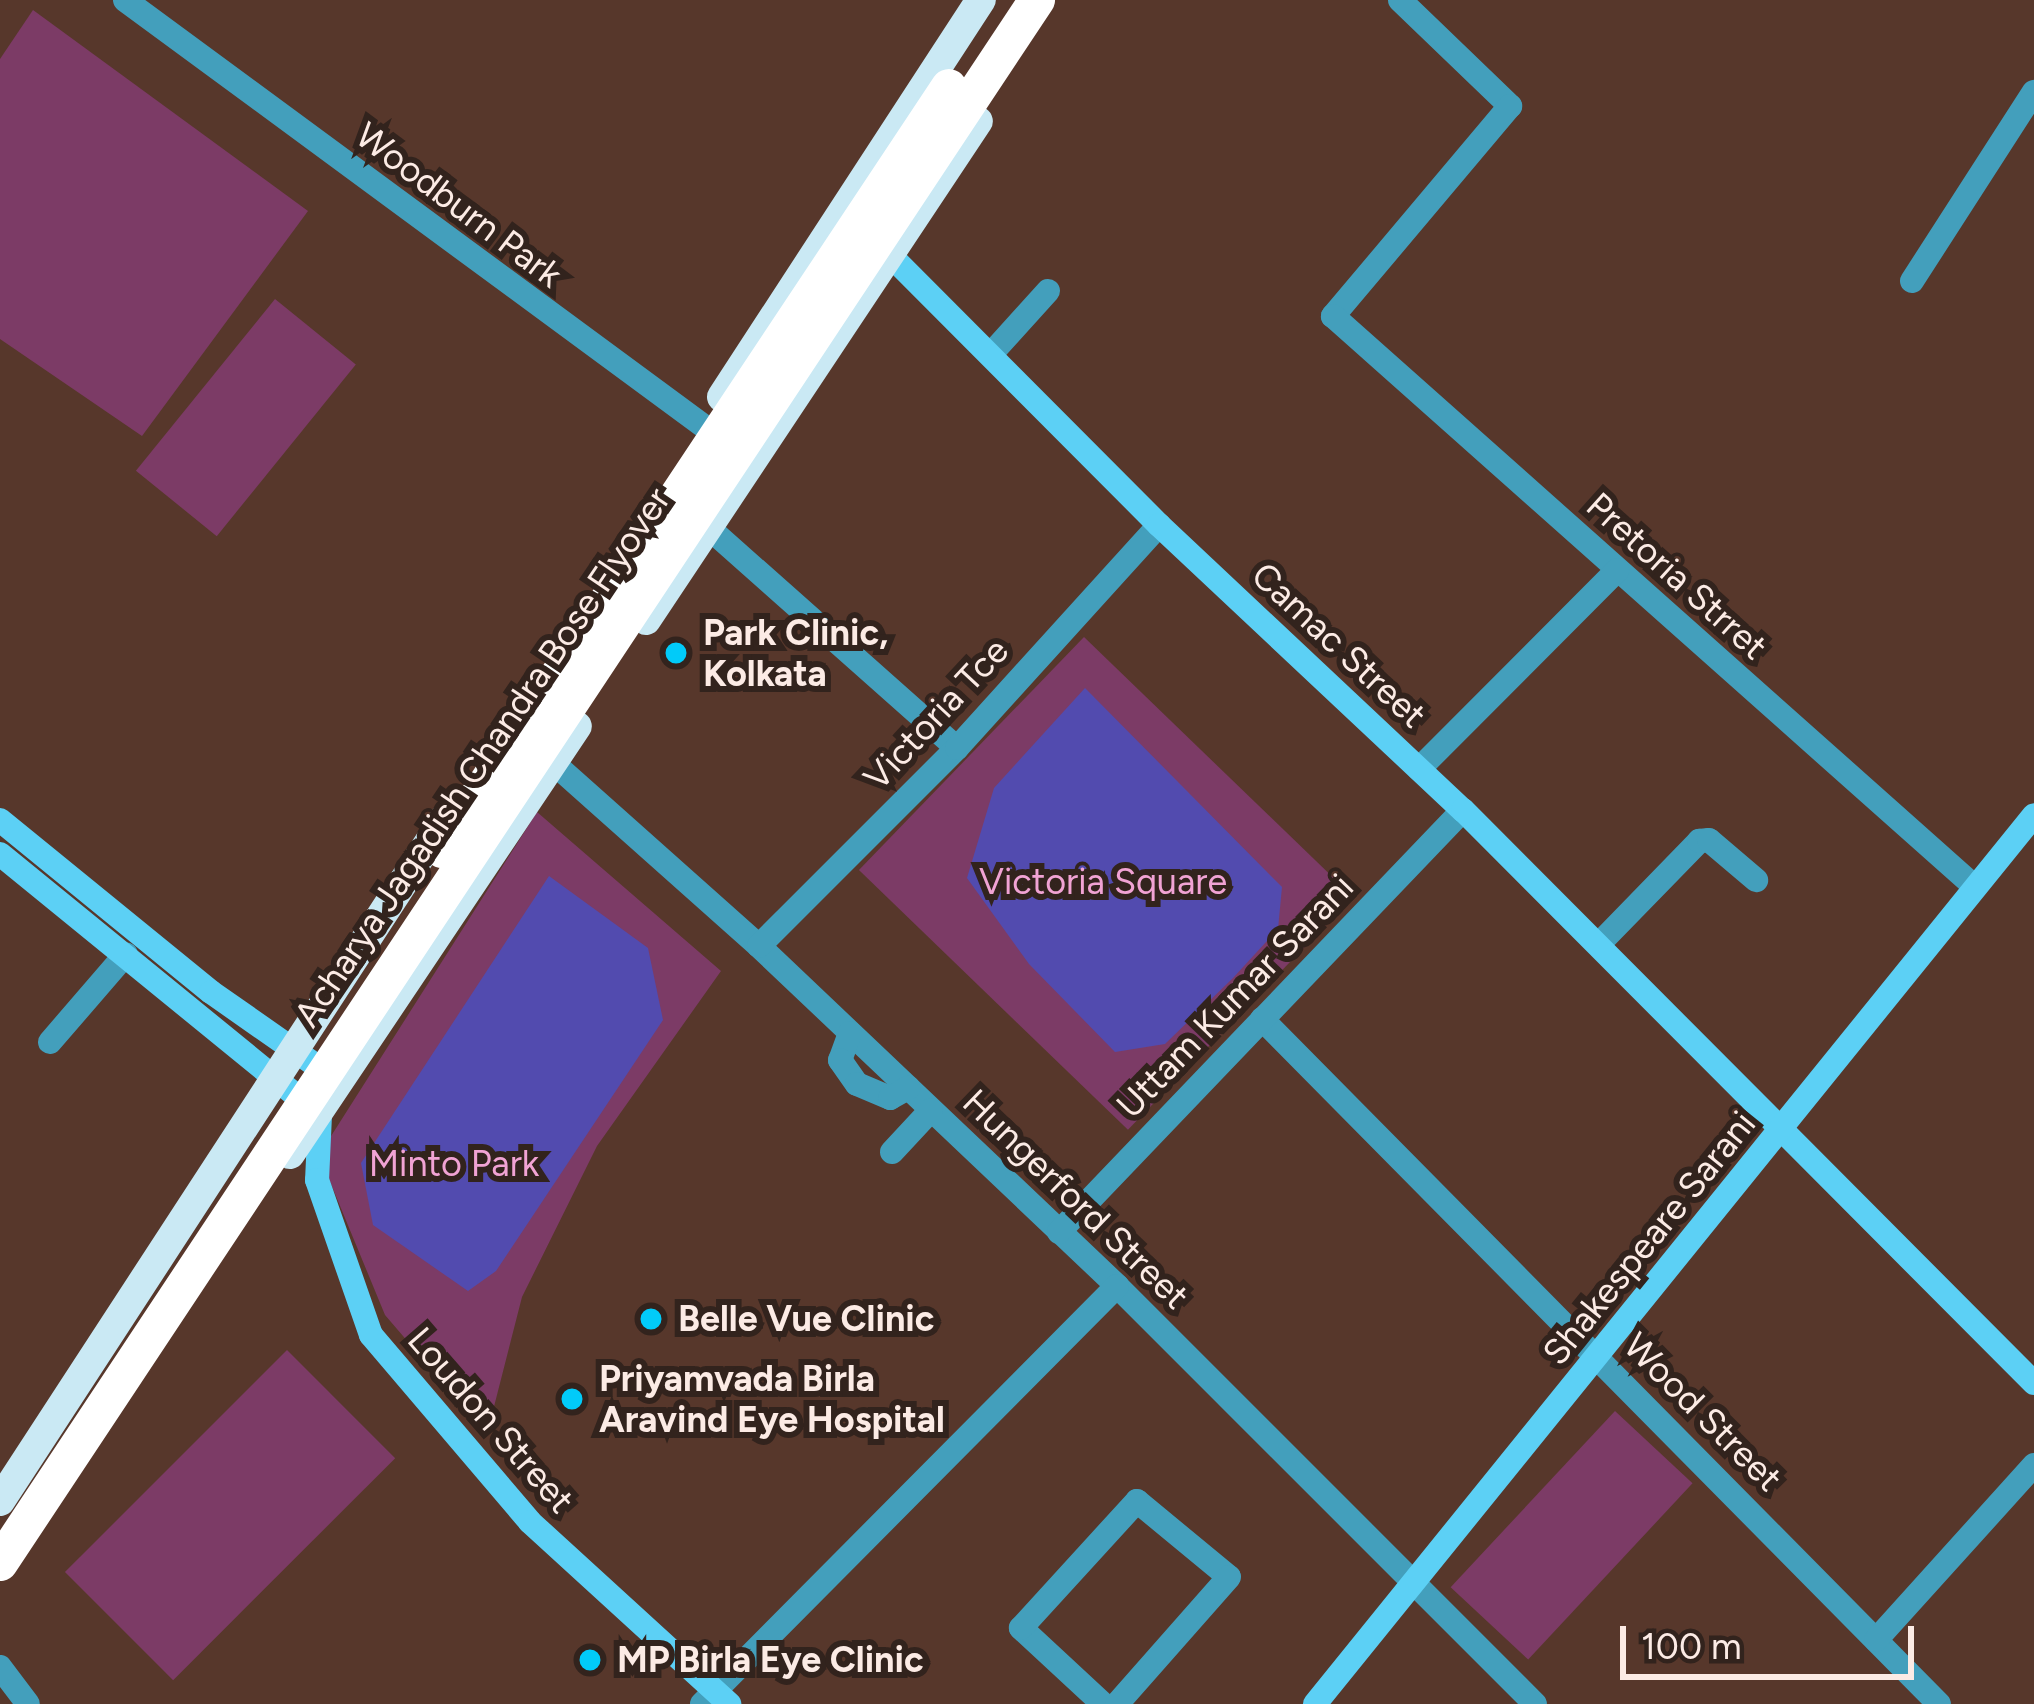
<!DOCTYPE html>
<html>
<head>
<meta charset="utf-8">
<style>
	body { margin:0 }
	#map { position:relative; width:2034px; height:1704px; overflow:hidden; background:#57372b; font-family:Figtree,sans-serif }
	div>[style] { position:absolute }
	.green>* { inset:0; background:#7c3b66; transform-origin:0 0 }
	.water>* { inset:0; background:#524baf }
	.minor>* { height:24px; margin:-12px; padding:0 12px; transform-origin:12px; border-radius:12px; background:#439fbc }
	.tertiary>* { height:24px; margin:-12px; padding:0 12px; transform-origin:12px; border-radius:12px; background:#439fbc }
	.secondary>* { height:24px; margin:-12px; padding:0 12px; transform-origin:12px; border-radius:12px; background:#5cd0f5 }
	.primary>* { height:30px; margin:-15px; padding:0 15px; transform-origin:15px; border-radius:15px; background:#cae9f4 }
	.motorway-bridge>* { height:36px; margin:-18px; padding:0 18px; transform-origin:18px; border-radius:18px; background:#fff }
	.dots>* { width:33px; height:33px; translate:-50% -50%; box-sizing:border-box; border:6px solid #32231d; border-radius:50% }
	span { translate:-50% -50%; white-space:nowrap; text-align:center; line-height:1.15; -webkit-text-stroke:12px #32231d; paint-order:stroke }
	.street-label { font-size:36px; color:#fcebe5 }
	.poi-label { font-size:36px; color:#fcebe5; font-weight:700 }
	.left { translate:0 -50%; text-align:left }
	.park-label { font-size:36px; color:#f1a3d4 }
	.scale { position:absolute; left:1620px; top:1626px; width:294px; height:54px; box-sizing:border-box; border:6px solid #fcebe5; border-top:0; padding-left:15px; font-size:36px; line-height:42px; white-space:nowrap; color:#fcebe5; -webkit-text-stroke:9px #32231d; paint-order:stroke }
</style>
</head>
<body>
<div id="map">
	<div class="green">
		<div style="clip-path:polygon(33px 10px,308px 211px,142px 436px,0 339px,0 59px)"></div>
		<div style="left:275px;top:299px;width:104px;height:221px;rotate:39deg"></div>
		<div style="left:1084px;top:637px;width:374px;height:324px;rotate:44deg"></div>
		<div style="clip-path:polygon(537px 812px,721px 971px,597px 1146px,522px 1297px,487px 1434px,385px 1315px,319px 1155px)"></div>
		<div style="left:287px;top:1350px;width:153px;height:314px;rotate:45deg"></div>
		<div style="left:1615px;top:1411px;width:106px;height:241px;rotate:43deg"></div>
	</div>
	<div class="water">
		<div style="clip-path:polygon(1085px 688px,1282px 887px,1278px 929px,1233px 978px,1165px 1044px,1115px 1052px,1029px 964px,967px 878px,994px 788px)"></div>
		<div style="clip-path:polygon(549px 876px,648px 948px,663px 1020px,496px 1271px,468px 1291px,373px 1225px,361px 1163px)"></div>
	</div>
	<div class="minor">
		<div style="left:125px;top:0;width:749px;rotate:36.36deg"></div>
		<div style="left:1400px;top:0;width:153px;rotate:43.9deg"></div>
		<div style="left:1510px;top:106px;width:275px;rotate:130.1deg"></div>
		<div style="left:1333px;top:316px;width:859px;rotate:41.65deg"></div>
		<div style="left:1912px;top:281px;width:225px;rotate:-57.2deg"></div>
		<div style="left:991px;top:354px;width:85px;rotate:-47.9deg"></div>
		<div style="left:710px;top:529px;width:330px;rotate:41.6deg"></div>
		<div style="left:540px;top:751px;width:293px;rotate:41.7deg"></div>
		<div style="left:759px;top:946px;width:494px;rotate:43.5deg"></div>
		<div style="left:1117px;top:1286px;width:591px;rotate:45deg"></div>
		<div style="left:1419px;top:769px;width:281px;rotate:-45.1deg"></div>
		<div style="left:1599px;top:944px;width:144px;rotate:-45.8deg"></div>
		<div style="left:1699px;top:841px;width:10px;rotate:-6deg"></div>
		<div style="left:1709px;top:840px;width:62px;rotate:40.4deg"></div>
		<div style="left:759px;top:946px;width:280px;rotate:-45deg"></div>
		<div style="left:957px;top:748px;width:301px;rotate:-47.8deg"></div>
		<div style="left:1262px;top:1019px;width:963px;rotate:45.34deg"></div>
		<div style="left:850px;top:1033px;width:29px;rotate:110deg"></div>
		<div style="left:840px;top:1060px;width:29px;rotate:55deg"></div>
		<div style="left:857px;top:1084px;width:36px;rotate:23deg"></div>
		<div style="left:890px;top:1098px;width:21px;rotate:-29deg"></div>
		<div style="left:50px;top:1042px;width:116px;rotate:-49.2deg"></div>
		<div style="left:892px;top:1152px;width:57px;rotate:-47.1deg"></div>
		<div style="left:1059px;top:1232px;width:584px;rotate:-46.25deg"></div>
		<div style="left:1876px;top:1640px;width:236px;rotate:-47.9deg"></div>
		<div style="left:702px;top:1704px;width:589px;rotate:-45.21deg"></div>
		<div style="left:1103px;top:1704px;width:112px;rotate:-137.2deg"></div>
		<div style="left:1021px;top:1628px;width:172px;rotate:-47.6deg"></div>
		<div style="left:1137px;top:1501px;width:119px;rotate:39.6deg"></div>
		<div style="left:1229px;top:1577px;width:169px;rotate:131.4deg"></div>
	</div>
	<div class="tertiary">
		<div style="left:0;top:1667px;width:46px;rotate:52.9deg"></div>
	</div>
	<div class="secondary">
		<div style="left:878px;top:243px;width:398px;rotate:45.1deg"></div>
		<div style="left:1159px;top:525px;width:417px;rotate:43.2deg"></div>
		<div style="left:1463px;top:810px;width:809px;rotate:45.1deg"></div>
		<div style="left:0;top:820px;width:272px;rotate:39.2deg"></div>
		<div style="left:211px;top:992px;width:150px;rotate:35deg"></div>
		<div style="left:0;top:854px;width:413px;rotate:39.2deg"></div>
		<div style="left:320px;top:1115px;width:65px;rotate:92.6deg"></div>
		<div style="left:317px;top:1180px;width:164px;rotate:70.8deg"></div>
		<div style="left:371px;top:1335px;width:245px;rotate:49.6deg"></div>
		<div style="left:530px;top:1522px;width:270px;rotate:42.4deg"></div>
		<div style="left:1315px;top:1704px;width:1143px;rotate:-51.03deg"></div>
	</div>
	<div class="primary">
		<div style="left:722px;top:397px;width:474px;rotate:-56.9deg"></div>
		<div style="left:646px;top:620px;width:599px;rotate:-56.36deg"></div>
		<div style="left:290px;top:1154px;width:515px;rotate:-56.16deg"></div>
		<div style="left:0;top:1501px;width:815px;rotate:-56.91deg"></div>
	</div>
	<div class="motorway-bridge">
		<div style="left:442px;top:850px;width:916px;rotate:-56.4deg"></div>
		<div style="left:0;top:1563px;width:1876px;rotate:-56.44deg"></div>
	</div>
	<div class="dots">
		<div style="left:676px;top:653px;background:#01cbf9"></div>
		<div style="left:651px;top:1319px;background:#01cbf9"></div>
		<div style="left:572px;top:1399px;background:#01cbf9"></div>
		<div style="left:590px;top:1660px;background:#01cbf9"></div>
	</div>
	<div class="street-label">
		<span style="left:459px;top:205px;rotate:37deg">Woodburn Park</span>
		<span style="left:1677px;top:576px;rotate:42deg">Pretoria Strret</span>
		<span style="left:1339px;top:645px;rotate:43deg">Camac Street</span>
		<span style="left:936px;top:714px;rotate:-47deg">Victoria Tce</span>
		<span style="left:482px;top:757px;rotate:-56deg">Acharya Jagadish Chandra Bose Flyover</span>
		<span style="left:1235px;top:996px;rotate:-46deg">Uttam Kumar Sarani</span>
		<span style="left:1076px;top:1199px;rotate:44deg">Hungerford Street</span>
		<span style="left:1649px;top:1238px;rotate:-51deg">Shakespeare Sarani</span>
		<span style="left:1703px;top:1412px;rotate:45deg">Wood Street</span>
		<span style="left:491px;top:1420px;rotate:49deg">Loudon Street</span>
	</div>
	<div class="poi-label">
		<span class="left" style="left:703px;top:653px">Park Clinic,<br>Kolkata</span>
		<span class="left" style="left:678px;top:1319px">Belle Vue Clinic</span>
		<span class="left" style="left:599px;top:1399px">Priyamvada Birla<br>Aravind Eye Hospital</span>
		<span class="left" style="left:617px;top:1660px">MP Birla Eye Clinic</span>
	</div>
	<div class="park-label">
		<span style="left:1103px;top:882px">Victoria Square</span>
		<span style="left:454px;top:1164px">Minto Park</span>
	</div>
	<div class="scale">100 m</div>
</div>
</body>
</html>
